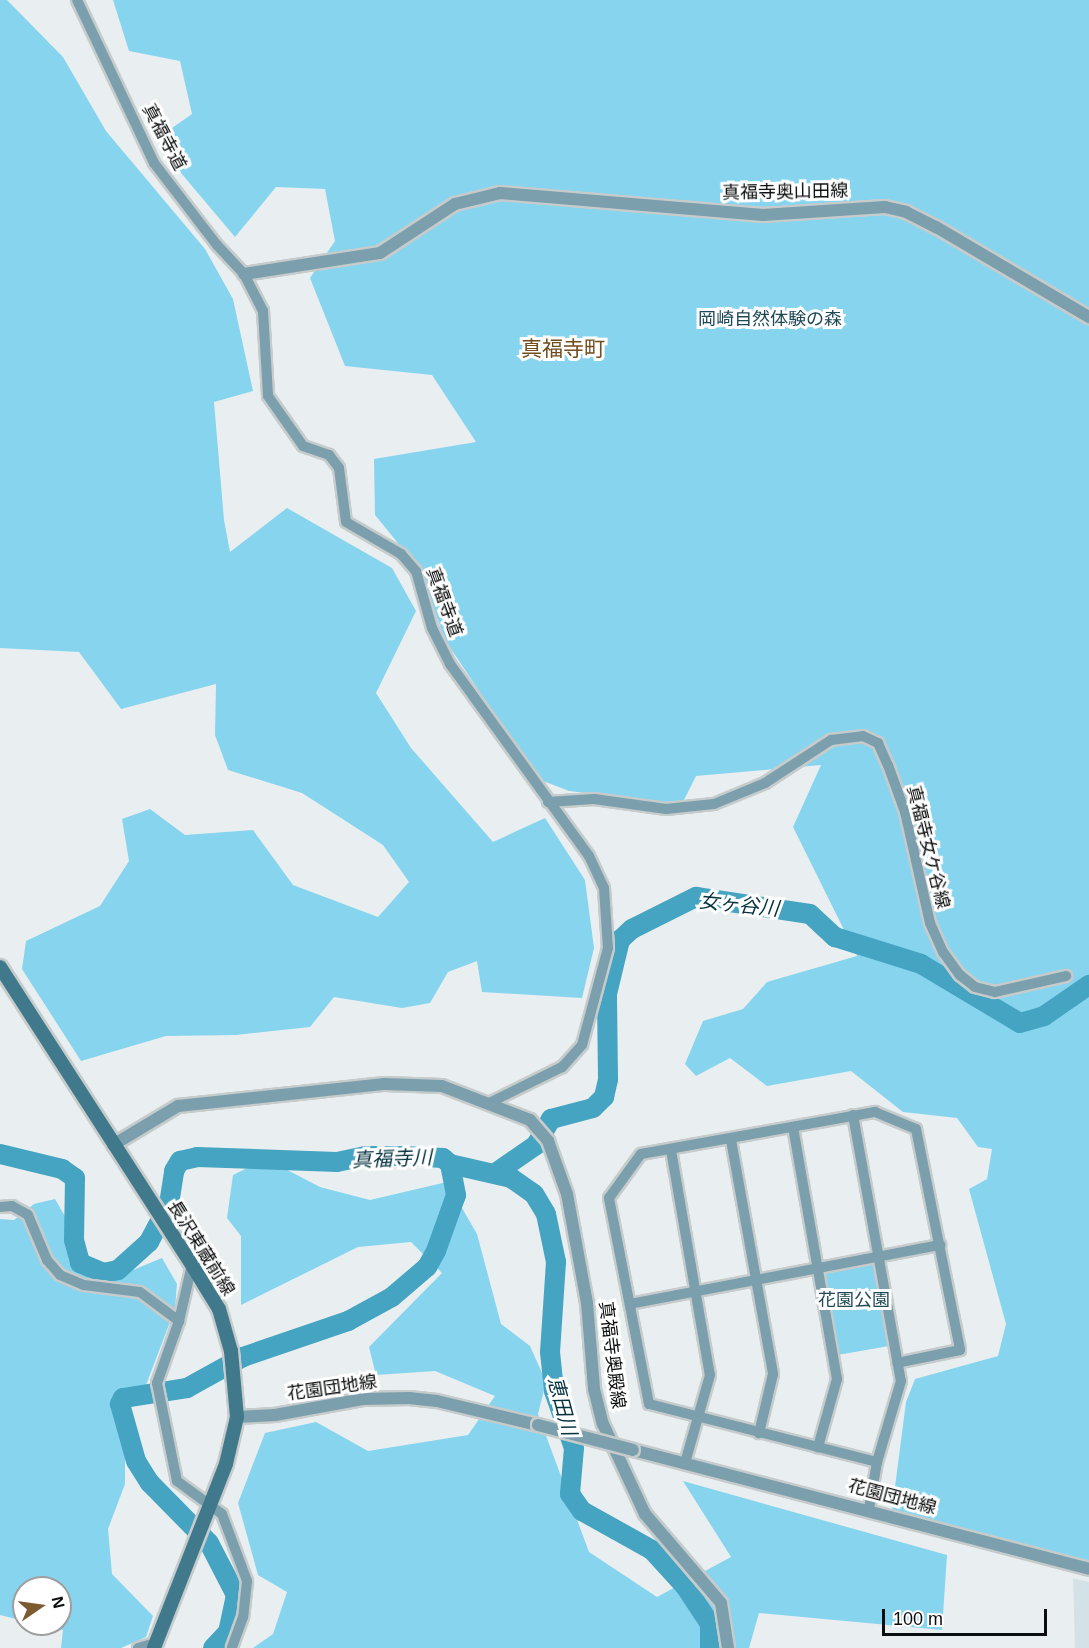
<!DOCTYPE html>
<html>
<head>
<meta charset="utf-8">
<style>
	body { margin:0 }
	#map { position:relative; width:1089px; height:1648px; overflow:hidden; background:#e9eff0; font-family:Arial,"Noto Sans JP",sans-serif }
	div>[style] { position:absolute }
	.built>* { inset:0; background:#d4e2e7 }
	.green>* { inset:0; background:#87d4ee; transform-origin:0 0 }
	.river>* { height:20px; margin:-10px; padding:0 10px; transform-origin:10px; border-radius:10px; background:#45a4c1 }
	.roads { filter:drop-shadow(2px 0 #c6cbcc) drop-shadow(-2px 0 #c6cbcc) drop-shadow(0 2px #c6cbcc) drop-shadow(0 -2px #c6cbcc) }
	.minor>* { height:10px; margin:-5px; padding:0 5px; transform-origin:5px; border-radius:5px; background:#7b9fac }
	.tertiary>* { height:12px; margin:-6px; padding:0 6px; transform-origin:6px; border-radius:6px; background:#7b9fac }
	.secondary>* { height:14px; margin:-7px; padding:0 7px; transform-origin:7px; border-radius:7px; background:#3f798b }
	.bridges { filter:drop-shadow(2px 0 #c6cbcc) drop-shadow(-2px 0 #c6cbcc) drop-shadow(0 2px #c6cbcc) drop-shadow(0 -2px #c6cbcc) }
	.tertiary-bridge>* { height:12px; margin:-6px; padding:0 6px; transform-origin:6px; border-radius:6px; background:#7b9fac }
	span { translate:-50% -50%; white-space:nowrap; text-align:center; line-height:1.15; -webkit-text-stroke:6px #fff; paint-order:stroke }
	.street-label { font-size:18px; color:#0c0d0e }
	.park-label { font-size:18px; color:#214a58 }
	.water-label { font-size:20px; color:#04323f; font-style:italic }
	.quarter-label { font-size:21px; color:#714d1c }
	.north { position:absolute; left:12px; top:1576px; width:60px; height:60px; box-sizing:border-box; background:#fff; border:2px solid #9e9e9f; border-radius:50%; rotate:77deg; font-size:16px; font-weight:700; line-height:24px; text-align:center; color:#0c0d0e }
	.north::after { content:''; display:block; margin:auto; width:21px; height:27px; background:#7c5b31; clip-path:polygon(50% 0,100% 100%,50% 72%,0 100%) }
	.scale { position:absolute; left:882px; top:1609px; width:165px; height:27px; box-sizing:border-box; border:3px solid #0c0d0e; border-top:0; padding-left:8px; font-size:18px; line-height:21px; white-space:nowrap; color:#0c0d0e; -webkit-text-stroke:4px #fff; paint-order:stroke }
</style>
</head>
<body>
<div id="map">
	<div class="built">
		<div style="clip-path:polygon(1073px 1578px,1089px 1582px,1089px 1648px,1075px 1648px)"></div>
	</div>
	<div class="green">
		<div style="clip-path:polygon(0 0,7px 0,63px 57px,106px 131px,205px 249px,233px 299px,253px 391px,214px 402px,224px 520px,230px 552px,287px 508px,392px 568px,416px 611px,376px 693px,411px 748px,493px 842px,545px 818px,585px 880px,594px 948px,582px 998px,482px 992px,477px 961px,448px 972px,430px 1003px,402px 1008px,334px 997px,310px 1027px,236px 1035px,166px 1036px,81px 1061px,22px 969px,26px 941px,100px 906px,129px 861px,122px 819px,150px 809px,185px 835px,253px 830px,293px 885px,378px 917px,409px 882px,383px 845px,302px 793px,228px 770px,215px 735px,216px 684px,121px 709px,79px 652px,0 648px)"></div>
		<div style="clip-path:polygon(113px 0,1089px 0,1089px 1562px,892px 1510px,906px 1402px,915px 1379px,998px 1356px,1006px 1324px,969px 1189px,987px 1179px,992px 1149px,978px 1147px,957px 1118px,903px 1112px,851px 1071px,767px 1086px,730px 1058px,696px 1076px,685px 1064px,703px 1021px,743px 1009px,767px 982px,857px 956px,793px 827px,821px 765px,696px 776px,682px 804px,569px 791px,538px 779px,445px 640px,420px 570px,375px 515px,374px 459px,476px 442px,432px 375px,345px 366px,310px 278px,335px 241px,325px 189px,276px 187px,235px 237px,181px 173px,162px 135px,192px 114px,180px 61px,129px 51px)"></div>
		<div style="clip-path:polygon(266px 1159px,320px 1187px,370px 1200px,447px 1182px,477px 1234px,501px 1324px,530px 1346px,546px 1382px,538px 1414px,589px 1552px,657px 1597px,731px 1557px,683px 1481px,947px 1555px,942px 1630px,759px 1613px,749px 1648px,253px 1648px,273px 1634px,287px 1592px,258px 1575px,238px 1503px,265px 1433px,316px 1422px,368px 1451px,468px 1435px,495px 1396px,435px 1371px,376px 1375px,369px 1347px,442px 1273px,411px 1242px,358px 1247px,241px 1305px,241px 1236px,227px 1218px,233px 1175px)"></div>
		<div style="clip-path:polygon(55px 1199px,66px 1218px,69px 1261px,90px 1279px,121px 1275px,162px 1258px,177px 1284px,175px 1309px,146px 1385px,111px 1399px,125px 1454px,125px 1484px,108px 1529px,112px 1574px,153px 1616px,146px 1637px,121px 1648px,61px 1648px,63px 1630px,38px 1624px,60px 1624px,60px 1588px,24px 1588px,24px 1621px,0 1615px,0 1219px,14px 1220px,34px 1204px)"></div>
		<div style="left:876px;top:1263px;width:84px;height:57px;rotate:80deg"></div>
	</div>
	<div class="river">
		<div style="left:0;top:1154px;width:64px;rotate:13.6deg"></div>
		<div style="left:62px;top:1169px;width:16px;rotate:35deg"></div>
		<div style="left:75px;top:1178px;width:62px;rotate:90.9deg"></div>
		<div style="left:74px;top:1240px;width:24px;rotate:75deg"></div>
		<div style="left:80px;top:1263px;width:25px;rotate:23deg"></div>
		<div style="left:103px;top:1273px;width:15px;rotate:-11deg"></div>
		<div style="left:118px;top:1270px;width:42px;rotate:-42.1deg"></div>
		<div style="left:149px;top:1242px;width:43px;rotate:-62.2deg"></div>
		<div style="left:169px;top:1204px;width:33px;rotate:-81deg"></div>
		<div style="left:174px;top:1171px;width:12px;rotate:-59deg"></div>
		<div style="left:180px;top:1161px;width:17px;rotate:-13deg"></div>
		<div style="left:197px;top:1157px;width:140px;rotate:2deg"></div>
		<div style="left:337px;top:1162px;width:29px;rotate:-12deg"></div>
		<div style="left:365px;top:1156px;width:41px"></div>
		<div style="left:406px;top:1156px;width:37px;rotate:3deg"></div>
		<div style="left:443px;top:1158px;width:9px;rotate:41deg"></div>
		<div style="left:450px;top:1164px;width:32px;rotate:79deg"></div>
		<div style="left:456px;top:1195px;width:59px;rotate:109.7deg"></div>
		<div style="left:436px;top:1251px;width:18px;rotate:119deg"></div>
		<div style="left:427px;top:1267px;width:46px;rotate:139.4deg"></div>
		<div style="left:392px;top:1297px;width:50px;rotate:151.4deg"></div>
		<div style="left:348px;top:1321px;width:111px;rotate:161.1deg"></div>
		<div style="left:243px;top:1357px;width:64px;rotate:151deg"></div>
		<div style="left:187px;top:1388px;width:65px;rotate:171.1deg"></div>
		<div style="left:123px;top:1398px;width:7px;rotate:117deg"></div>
		<div style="left:120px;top:1404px;width:59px;rotate:74.3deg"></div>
		<div style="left:136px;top:1461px;width:26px;rotate:58deg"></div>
		<div style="left:150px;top:1483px;width:84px;rotate:45.5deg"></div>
		<div style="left:209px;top:1543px;width:59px;rotate:62.6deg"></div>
		<div style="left:236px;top:1595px;width:38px;rotate:102deg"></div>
		<div style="left:228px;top:1632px;width:22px;rotate:133deg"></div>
		<div style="left:450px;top:1164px;width:63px;rotate:12.9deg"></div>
		<div style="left:511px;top:1178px;width:28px;rotate:35deg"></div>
		<div style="left:534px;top:1194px;width:23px;rotate:59deg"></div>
		<div style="left:546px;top:1214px;width:49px;rotate:78.2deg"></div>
		<div style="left:556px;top:1262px;width:90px;rotate:93.8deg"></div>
		<div style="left:550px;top:1352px;width:39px;rotate:84deg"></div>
		<div style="left:554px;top:1391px;width:60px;rotate:70.7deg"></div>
		<div style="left:574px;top:1448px;width:46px;rotate:95deg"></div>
		<div style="left:570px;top:1494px;width:21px;rotate:55deg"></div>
		<div style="left:582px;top:1511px;width:80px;rotate:29.1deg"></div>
		<div style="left:652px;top:1550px;width:49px;rotate:47.5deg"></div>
		<div style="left:685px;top:1586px;width:45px;rotate:56.7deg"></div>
		<div style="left:710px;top:1624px;width:24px;rotate:90deg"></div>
		<div style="left:497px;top:1172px;width:47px;rotate:-34.7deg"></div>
		<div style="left:536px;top:1145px;width:30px;rotate:-60deg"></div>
		<div style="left:551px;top:1119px;width:43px;rotate:-14.7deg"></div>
		<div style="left:593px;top:1108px;width:16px;rotate:-45deg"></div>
		<div style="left:604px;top:1097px;width:18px;rotate:-77deg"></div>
		<div style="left:608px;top:1079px;width:85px;rotate:-90.7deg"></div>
		<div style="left:607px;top:994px;width:56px;rotate:-76.5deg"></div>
		<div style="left:620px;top:940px;width:16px;rotate:-43deg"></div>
		<div style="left:632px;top:929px;width:72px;rotate:-26.6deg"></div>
		<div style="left:696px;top:897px;width:115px;rotate:8.5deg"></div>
		<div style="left:810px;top:914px;width:34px;rotate:43deg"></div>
		<div style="left:835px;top:937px;width:90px;rotate:17.4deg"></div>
		<div style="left:921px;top:964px;width:115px;rotate:30.8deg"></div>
		<div style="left:1020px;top:1023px;width:25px;rotate:-16deg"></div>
		<div style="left:1044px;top:1016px;width:55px;rotate:-34.6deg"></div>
	</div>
	<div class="roads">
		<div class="minor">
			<div style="left:77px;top:0;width:180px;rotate:64.7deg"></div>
			<div style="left:154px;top:163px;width:103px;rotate:52.5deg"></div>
			<div style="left:217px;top:245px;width:40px;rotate:47deg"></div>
			<div style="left:244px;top:274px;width:42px;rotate:62.8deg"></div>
			<div style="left:263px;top:311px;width:85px;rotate:86.6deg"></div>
			<div style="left:268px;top:396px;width:61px;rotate:55deg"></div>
			<div style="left:303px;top:446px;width:28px;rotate:19deg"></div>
			<div style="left:329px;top:455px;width:16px;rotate:52deg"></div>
			<div style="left:339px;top:468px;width:54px;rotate:82.6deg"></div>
			<div style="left:346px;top:522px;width:64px;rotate:30.2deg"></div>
			<div style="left:401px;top:554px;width:23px;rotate:49deg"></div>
			<div style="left:416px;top:571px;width:59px;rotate:74.3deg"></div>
			<div style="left:432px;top:628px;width:40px;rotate:63.4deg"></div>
			<div style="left:450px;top:664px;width:237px;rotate:54.1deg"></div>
			<div style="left:589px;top:856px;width:35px;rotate:65deg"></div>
			<div style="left:604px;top:888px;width:60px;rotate:86.2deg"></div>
			<div style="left:608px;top:948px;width:100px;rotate:105deg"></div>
			<div style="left:582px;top:1045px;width:30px;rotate:132deg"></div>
			<div style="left:562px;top:1067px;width:81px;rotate:153.7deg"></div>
			<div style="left:548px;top:802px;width:46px;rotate:-3.7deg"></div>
			<div style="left:594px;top:799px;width:73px;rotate:7.9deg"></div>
			<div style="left:666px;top:809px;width:48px;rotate:-5.9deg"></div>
			<div style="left:714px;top:804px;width:55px;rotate:-22.4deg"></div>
			<div style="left:765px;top:783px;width:79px;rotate:-33.1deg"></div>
			<div style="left:831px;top:740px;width:32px;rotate:-7deg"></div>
			<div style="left:863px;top:736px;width:17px;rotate:25deg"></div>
			<div style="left:878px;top:743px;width:24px;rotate:66deg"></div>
			<div style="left:888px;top:765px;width:50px;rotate:70.1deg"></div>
			<div style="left:905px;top:812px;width:114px;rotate:77.3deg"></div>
			<div style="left:930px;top:923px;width:32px;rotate:66deg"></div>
			<div style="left:943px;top:952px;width:29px;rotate:54deg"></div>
			<div style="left:960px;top:975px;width:19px;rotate:39deg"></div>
			<div style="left:975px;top:987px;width:21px;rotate:14deg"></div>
			<div style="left:995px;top:992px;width:73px;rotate:-12.7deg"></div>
			<div style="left:853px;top:1115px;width:270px;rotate:79.8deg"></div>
			<div style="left:901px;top:1381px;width:84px;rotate:106.5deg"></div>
			<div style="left:877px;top:1462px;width:48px;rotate:99.7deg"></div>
			<div style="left:793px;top:1127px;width:256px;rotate:80.1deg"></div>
			<div style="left:837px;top:1379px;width:71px;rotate:105.6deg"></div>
			<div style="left:731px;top:1140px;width:238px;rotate:79.8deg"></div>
			<div style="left:773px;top:1374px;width:61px;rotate:103.3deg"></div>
			<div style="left:671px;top:1150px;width:228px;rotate:80.2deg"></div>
			<div style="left:710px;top:1375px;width:91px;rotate:105.9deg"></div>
			<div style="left:0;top:1207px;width:12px;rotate:-5deg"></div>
			<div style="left:12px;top:1206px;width:18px;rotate:29deg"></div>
			<div style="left:28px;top:1215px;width:49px;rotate:67.1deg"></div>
			<div style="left:47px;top:1260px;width:20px;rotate:49deg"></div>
			<div style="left:60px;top:1275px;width:26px;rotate:23deg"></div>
			<div style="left:84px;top:1285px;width:56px;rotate:7.1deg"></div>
			<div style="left:140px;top:1292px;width:49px;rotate:36.6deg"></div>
			<div style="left:192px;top:1265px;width:57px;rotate:103.1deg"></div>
			<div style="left:179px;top:1321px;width:66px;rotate:109.5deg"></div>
			<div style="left:157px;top:1383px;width:100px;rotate:78.5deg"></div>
			<div style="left:177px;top:1481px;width:56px;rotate:36.3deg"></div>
			<div style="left:222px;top:1514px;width:72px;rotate:69.5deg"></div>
			<div style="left:247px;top:1581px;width:36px;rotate:96deg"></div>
			<div style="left:243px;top:1617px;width:33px;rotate:110deg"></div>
			<div style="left:630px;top:1304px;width:316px;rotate:-10.8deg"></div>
			<div style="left:877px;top:1462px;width:235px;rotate:-165.7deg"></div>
			<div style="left:649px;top:1404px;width:210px;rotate:-101deg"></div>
			<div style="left:609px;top:1198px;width:54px;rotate:-54deg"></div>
			<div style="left:641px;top:1154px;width:238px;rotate:-10.2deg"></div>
			<div style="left:875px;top:1112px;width:44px;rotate:22.5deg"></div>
			<div style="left:916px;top:1129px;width:225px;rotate:78.7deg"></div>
			<div style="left:960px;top:1350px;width:64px;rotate:168.3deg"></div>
			<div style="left:138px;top:1648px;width:18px;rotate:-16deg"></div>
		</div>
		<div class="tertiary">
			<div style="left:244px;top:274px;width:138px;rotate:-8.8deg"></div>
			<div style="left:380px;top:253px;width:90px;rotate:-33.2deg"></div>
			<div style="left:455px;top:204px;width:46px;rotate:-13.7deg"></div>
			<div style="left:500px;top:193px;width:264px;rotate:4.8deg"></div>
			<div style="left:763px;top:215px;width:122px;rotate:-3.8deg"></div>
			<div style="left:885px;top:207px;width:22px;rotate:13deg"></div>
			<div style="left:906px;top:212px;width:34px;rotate:27deg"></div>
			<div style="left:936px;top:227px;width:178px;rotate:30.5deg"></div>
			<div style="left:113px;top:1145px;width:76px;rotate:-31deg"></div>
			<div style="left:178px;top:1106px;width:208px;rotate:-6.1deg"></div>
			<div style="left:385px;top:1084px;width:57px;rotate:2deg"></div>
			<div style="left:442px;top:1086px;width:94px;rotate:21.1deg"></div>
			<div style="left:530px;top:1120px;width:28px;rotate:49deg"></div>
			<div style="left:548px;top:1141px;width:56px;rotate:70.3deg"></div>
			<div style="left:567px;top:1194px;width:111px;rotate:79.6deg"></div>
			<div style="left:587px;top:1303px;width:86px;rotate:85.3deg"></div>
			<div style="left:594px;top:1389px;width:36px;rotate:76deg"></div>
			<div style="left:603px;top:1424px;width:99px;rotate:65deg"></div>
			<div style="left:645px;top:1514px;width:117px;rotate:49.5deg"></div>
			<div style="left:721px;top:1603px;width:46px;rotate:81.2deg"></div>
			<div style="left:237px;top:1417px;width:38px;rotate:-3deg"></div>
			<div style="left:275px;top:1415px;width:89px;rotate:-10.3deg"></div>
			<div style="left:363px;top:1399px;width:46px;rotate:-1.2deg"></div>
			<div style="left:409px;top:1398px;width:28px;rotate:6deg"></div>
			<div style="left:437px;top:1401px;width:104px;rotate:13.4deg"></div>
			<div style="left:633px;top:1450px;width:471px;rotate:14.6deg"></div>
		</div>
		<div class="secondary">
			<div style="left:0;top:967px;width:354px;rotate:57.2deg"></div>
			<div style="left:192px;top:1265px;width:52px;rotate:58.5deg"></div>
			<div style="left:219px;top:1309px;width:44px;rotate:74.1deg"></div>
			<div style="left:231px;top:1351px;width:66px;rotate:84.8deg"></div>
			<div style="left:237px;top:1417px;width:48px;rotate:103.2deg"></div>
			<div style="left:226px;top:1464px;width:198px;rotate:111.4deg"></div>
		</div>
	</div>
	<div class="bridges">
		<div class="tertiary-bridge">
			<div style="left:538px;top:1425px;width:98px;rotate:14.7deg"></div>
		</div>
	</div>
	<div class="street-label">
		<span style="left:164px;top:137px;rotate:62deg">真福寺道</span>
		<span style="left:785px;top:192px;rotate:-1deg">真福寺奥山田線</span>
		<span style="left:444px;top:602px;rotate:70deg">真福寺道</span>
		<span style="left:928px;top:847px;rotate:76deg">真福寺女ケ谷線</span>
		<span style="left:201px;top:1248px;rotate:58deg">長沢東蔵前線</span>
		<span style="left:612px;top:1355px;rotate:83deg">真福寺奥殿線</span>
		<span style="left:332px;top:1388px;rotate:-8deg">花園団地線</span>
		<span style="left:892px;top:1497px;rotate:15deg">花園団地線</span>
	</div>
	<div class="park-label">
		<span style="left:770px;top:319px">岡崎自然体験の森</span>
		<span style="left:854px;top:1300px">花園公園</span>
	</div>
	<div class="water-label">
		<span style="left:739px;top:905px;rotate:6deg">女ヶ谷川</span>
		<span style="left:392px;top:1159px;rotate:-2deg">真福寺川</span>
		<span style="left:562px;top:1406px;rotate:75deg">恵田川</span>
	</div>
	<div class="quarter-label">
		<span style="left:563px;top:349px">真福寺町</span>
	</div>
	<div class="north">N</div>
	<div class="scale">100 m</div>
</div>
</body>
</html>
